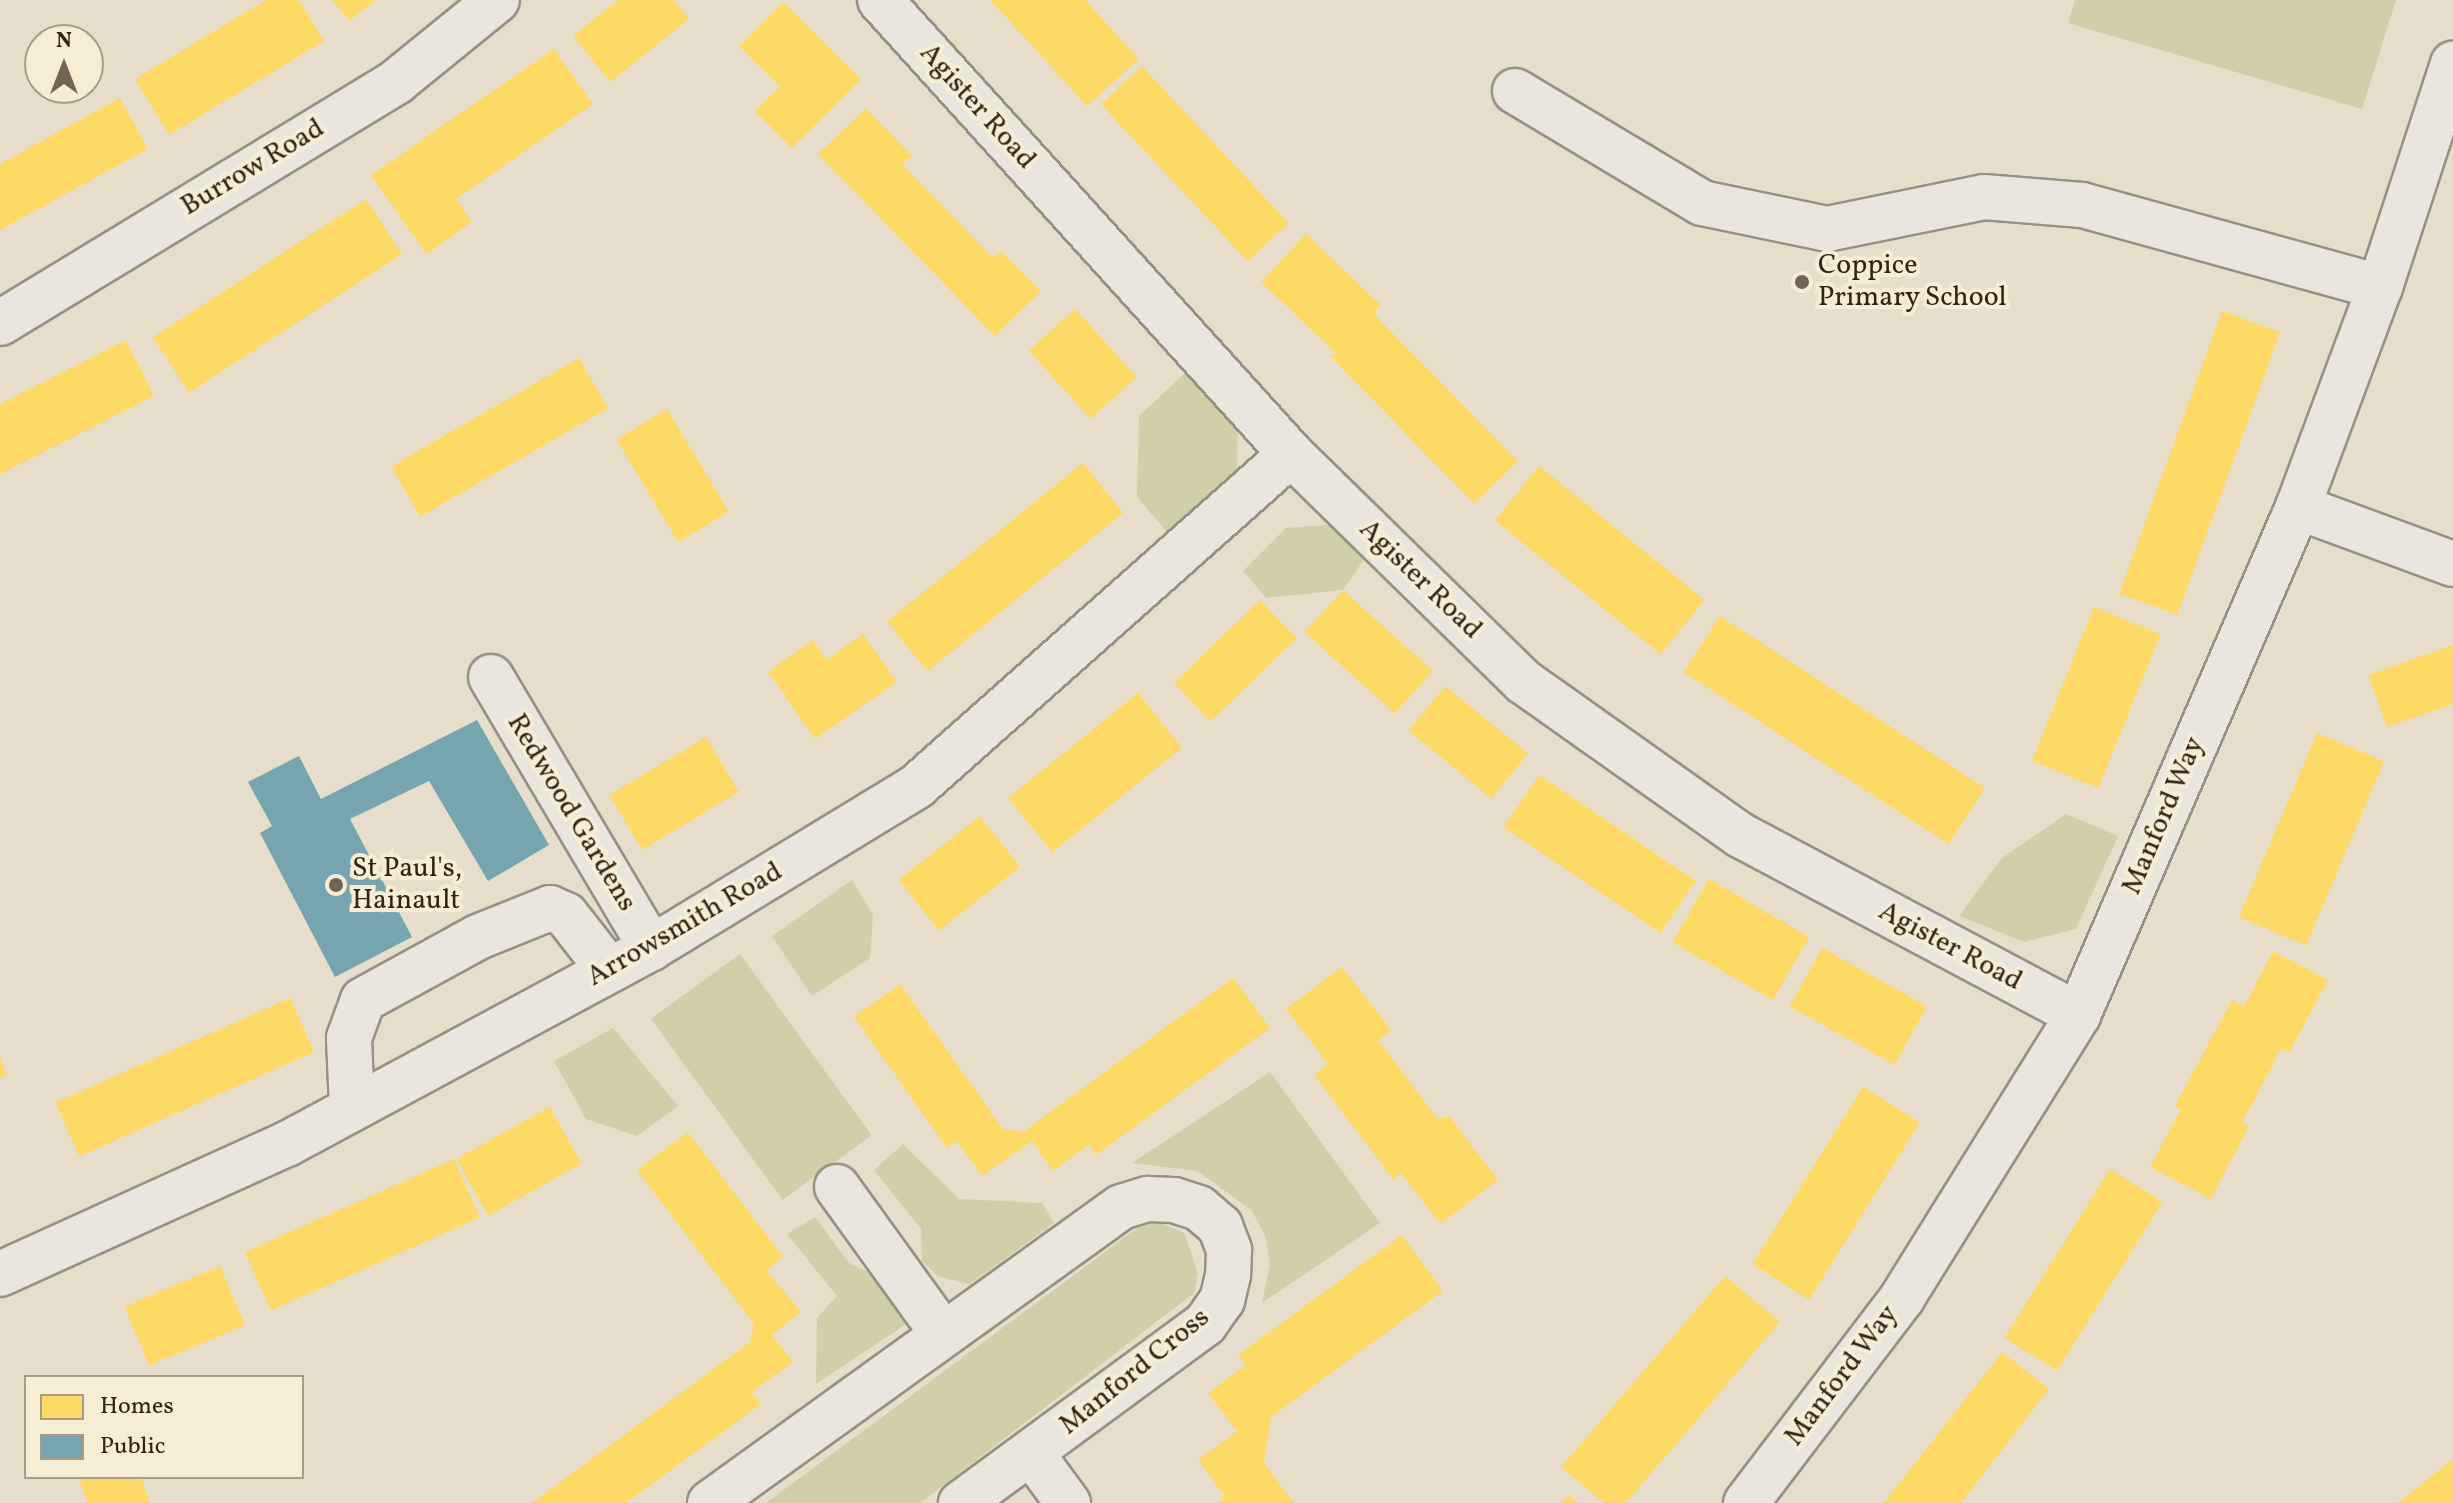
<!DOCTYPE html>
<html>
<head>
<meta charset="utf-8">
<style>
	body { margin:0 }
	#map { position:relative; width:2453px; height:1503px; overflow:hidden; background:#e6deca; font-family:Vollkorn,serif }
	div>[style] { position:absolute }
	.green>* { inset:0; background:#d1cfa9; transform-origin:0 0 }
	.homes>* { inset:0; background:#ffd966; transform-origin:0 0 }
	.public>* { inset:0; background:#76a5af }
	.roads { filter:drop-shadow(2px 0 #979184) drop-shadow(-2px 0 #979184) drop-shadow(0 2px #979184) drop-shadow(0 -2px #979184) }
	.minor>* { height:44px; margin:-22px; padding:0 22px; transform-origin:22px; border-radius:22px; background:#eae6dd }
	.dots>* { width:22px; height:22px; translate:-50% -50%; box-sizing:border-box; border:4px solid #f6edd5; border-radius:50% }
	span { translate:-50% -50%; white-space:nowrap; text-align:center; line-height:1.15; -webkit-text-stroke:8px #f6edd5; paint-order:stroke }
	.street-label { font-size:28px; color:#332316 }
	.poi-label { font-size:28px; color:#332316 }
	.left { translate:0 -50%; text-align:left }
	.legend { position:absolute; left:24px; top:1375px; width:280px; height:104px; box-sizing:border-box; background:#f6edd5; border:2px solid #a89c89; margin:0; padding:10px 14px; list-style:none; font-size:24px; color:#332316 }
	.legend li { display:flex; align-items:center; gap:16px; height:40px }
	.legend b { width:40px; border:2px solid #a89c89 }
	.north { position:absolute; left:24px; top:24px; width:80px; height:80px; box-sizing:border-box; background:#f6edd5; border:2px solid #a89c89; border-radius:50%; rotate:0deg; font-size:22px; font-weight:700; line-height:32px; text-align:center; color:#332316 }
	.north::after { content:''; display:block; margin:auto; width:28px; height:36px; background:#726455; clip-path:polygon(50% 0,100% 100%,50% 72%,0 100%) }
</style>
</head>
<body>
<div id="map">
	<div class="green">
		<div style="clip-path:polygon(2075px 0,2396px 0,2362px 109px,2068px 23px)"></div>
		<div style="clip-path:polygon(1186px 372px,1238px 423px,1237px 471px,1167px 532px,1137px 497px,1139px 416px)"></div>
		<div style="clip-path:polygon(1328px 525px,1365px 558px,1343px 590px,1266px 598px,1243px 571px,1286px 528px)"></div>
		<div style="clip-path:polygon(2066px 814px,2118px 836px,2076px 929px,2024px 942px,1959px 916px,2002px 858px)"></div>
		<div style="clip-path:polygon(852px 880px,873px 915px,870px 958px,812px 996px,772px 936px)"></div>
		<div style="left:740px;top:954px;width:224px;height:110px;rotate:54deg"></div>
		<div style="clip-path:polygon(613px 1028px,678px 1106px,637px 1136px,586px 1119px,554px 1061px)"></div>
		<div style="clip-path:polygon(1270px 1072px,1380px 1223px,1262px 1303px,1270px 1264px,1266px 1238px,1252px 1211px,1198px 1171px,1132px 1163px)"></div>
		<div style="clip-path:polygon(903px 1144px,959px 1199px,1042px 1203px,1054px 1223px,970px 1284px,939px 1277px,922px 1261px,921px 1229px,874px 1170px)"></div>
		<div style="clip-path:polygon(815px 1217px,849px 1263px,879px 1277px,905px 1315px,905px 1325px,816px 1384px,817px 1318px,837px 1296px,787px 1234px)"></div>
		<div style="clip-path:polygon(1151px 1218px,1184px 1233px,1198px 1273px,1194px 1293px,920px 1503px,766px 1503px)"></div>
	</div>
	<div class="homes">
		<div style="clip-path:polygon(266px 0,299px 0,324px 41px,169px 135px,135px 79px)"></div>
		<div style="clip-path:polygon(332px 0,376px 0,349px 21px)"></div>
		<div style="clip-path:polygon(618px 0,674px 0,689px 19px,610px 82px,573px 36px)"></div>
		<div style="clip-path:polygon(990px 0,1085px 0,1139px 59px,1087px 106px)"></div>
		<div style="clip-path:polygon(783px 2px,861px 79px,792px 148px,755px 111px,780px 86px,739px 46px)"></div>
		<div style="clip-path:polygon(554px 49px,593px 104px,456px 199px,472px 222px,426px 254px,371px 175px)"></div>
		<div style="left:1142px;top:66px;width:215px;height:56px;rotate:47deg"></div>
		<div style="clip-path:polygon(120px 98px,148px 149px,0 230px,0 164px)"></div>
		<div style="clip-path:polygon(866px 108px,912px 156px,902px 164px,992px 257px,1002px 252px,1041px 291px,995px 336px,818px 154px)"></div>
		<div style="left:366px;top:199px;width:66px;height:254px;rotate:57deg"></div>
		<div style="clip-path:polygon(1306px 234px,1381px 305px,1374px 314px,1518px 461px,1474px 504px,1330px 356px,1336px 353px,1261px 282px)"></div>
		<div style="left:1075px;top:309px;width:92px;height:62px;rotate:48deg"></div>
		<div style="left:2222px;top:311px;width:62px;height:301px;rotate:20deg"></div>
		<div style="clip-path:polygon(126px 340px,154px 396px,0 474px,0 404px)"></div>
		<div style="left:579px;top:358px;width:58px;height:217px;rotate:60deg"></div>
		<div style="left:667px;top:409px;width:120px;height:59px;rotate:59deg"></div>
		<div style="left:1083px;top:463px;width:64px;height:252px;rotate:51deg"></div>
		<div style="left:1539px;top:466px;width:213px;height:70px;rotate:39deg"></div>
		<div style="left:1343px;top:590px;width:121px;height:57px;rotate:42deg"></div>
		<div style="left:1260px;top:600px;width:53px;height:120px;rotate:46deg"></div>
		<div style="left:2094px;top:607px;width:72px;height:166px;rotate:22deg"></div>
		<div style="left:1720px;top:616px;width:316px;height:67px;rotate:33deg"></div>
		<div style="clip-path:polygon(863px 634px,897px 682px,815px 739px,768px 672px,813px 640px,826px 660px)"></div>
		<div style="clip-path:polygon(2453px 645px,2453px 704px,2387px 727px,2368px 675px)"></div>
		<div style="left:1445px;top:686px;width:107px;height:58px;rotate:39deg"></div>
		<div style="left:1138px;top:693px;width:70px;height:167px;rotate:51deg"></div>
		<div style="left:2317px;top:733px;width:73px;height:200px;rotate:23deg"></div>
		<div style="left:706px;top:737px;width:64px;height:113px;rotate:59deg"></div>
		<div style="left:1539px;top:775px;width:189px;height:63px;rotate:34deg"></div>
		<div style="left:980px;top:816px;width:65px;height:103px;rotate:52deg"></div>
		<div style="left:1709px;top:879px;width:116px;height:73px;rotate:30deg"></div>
		<div style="left:1822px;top:948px;width:120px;height:67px;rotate:29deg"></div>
		<div style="clip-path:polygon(2273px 951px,2328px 980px,2289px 1053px,2281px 1049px,2242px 1123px,2249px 1126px,2211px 1199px,2150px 1167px,2181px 1109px,2175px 1106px,2232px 1000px,2244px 1006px)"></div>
		<div style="clip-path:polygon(1342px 967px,1391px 1030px,1378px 1040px,1438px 1119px,1449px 1116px,1498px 1180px,1440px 1224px,1401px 1173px,1393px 1179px,1314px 1075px,1328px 1064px,1286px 1009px)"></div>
		<div style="clip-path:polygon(1233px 978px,1270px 1028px,1096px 1155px,1089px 1145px,1053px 1171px,1032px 1141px,982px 1176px,957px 1141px,947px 1148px,854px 1017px,900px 984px,1003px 1129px,1023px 1132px)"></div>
		<div style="left:290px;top:998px;width:59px;height:257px;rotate:66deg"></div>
		<div style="clip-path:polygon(0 1057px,7px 1075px,0 1077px)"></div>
		<div style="left:1863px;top:1087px;width:67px;height:209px;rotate:32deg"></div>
		<div style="left:550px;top:1107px;width:65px;height:107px;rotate:61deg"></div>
		<div style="clip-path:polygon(688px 1132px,783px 1257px,766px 1270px,801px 1312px,772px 1335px,793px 1362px,752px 1392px,761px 1404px,626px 1503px,532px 1503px,750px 1342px,754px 1324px,637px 1170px)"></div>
		<div style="left:454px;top:1159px;width:64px;height:229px;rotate:66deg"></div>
		<div style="left:2110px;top:1169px;width:62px;height:199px;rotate:32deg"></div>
		<div style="clip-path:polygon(1402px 1235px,1443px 1291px,1271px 1417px,1264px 1463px,1294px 1503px,1219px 1503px,1224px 1495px,1198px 1460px,1237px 1431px,1208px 1393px,1246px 1365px,1238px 1355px)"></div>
		<div style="left:220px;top:1266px;width:64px;height:104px;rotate:67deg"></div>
		<div style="clip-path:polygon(1725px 1276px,1780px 1322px,1626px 1503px,1604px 1503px,1561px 1467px)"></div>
		<div style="clip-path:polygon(2002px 1352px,2049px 1389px,1961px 1503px,1884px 1503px)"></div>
		<div style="clip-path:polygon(2453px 1459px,2453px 1503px,2398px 1503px)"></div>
		<div style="clip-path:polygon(78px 1477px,141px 1477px,150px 1503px,88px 1503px)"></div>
		<div style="clip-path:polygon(1569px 1495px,1578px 1503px,1561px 1503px)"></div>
	</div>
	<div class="public">
		<div style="clip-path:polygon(477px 720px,549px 845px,488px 881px,429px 781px,350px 819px,412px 937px,335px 977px,260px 833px,272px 826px,248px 782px,299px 756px,321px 799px)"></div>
	</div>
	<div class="roads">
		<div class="minor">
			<div style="left:880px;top:0;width:612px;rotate:47.85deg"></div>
			<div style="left:1291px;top:454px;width:326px;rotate:44.4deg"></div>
			<div style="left:1524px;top:682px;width:265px;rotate:35.3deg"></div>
			<div style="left:1740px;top:835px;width:383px;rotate:28deg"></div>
			<div style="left:1515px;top:91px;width:218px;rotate:30.9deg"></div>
			<div style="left:1702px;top:203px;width:128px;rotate:11.7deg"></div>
			<div style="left:1827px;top:229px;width:160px;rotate:-11.5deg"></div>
			<div style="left:1984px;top:197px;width:98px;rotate:4.7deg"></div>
			<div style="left:2082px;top:205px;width:309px;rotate:15.4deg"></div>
			<div style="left:0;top:323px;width:464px;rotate:-31.3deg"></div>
			<div style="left:396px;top:82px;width:130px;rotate:-39.1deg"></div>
			<div style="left:2298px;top:507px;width:165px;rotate:20.2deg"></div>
			<div style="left:491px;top:677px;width:315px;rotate:59.4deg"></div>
			<div style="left:352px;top:1108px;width:70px;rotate:-92.5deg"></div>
			<div style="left:349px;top:1038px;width:40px;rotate:-69.8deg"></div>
			<div style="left:363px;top:1000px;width:131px;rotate:-28.7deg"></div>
			<div style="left:478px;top:937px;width:78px;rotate:-21.9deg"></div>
			<div style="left:550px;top:908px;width:17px;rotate:24deg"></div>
			<div style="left:566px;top:915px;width:70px;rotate:52deg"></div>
			<div style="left:837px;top:1187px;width:181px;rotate:54.2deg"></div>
			<div style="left:0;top:1274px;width:315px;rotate:-24.4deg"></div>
			<div style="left:287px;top:1144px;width:413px;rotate:-28.3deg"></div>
			<div style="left:651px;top:948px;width:311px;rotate:-31.3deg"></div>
			<div style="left:917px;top:786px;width:500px;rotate:-41.6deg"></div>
			<div style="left:1032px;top:1454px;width:61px;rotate:53.7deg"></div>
			<div style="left:710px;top:1503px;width:506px;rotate:-35.76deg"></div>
			<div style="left:1121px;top:1207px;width:28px;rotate:-17deg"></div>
			<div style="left:1148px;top:1199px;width:26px;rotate:2deg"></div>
			<div style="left:1174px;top:1200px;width:26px;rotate:18deg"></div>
			<div style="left:1199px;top:1208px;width:28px;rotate:41deg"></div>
			<div style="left:1220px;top:1226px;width:26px;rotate:69deg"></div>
			<div style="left:1229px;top:1250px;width:25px;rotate:92deg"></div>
			<div style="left:1228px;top:1275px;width:26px;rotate:103deg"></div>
			<div style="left:1222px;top:1300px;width:29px;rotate:125deg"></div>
			<div style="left:1205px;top:1324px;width:303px;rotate:143.7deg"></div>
			<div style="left:1746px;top:1503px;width:258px;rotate:-52.7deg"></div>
			<div style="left:1902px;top:1298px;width:333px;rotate:-58.1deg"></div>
			<div style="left:2078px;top:1015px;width:554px;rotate:-66.58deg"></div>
			<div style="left:2298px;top:507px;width:235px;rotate:-69.6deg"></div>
			<div style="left:2380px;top:287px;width:235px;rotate:-71.9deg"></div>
		</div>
	</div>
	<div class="dots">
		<div style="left:1802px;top:282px;background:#726455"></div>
		<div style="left:336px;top:885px;background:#726455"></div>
	</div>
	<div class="street-label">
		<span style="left:977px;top:107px;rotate:48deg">Agister Road</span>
		<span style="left:253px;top:168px;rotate:-31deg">Burrow Road</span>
		<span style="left:1420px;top:580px;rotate:44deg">Agister Road</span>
		<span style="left:571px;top:813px;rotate:59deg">Redwood Gardens</span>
		<span style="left:2164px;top:816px;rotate:-67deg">Manford Way</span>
		<span style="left:685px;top:925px;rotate:-30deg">Arrowsmith Road</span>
		<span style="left:1950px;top:947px;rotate:28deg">Agister Road</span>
		<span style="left:1135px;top:1372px;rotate:-39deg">Manford Cross</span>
		<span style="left:1842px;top:1376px;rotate:-53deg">Manford Way</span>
	</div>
	<div class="poi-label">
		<span class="left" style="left:1818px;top:282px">Coppice<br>Primary School</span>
		<span class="left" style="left:352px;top:885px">St Paul's,<br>Hainault</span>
	</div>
	<ul class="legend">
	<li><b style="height:22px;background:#ffd966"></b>Homes</li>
	<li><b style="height:22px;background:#76a5af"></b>Public</li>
	</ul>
	<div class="north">N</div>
</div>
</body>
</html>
